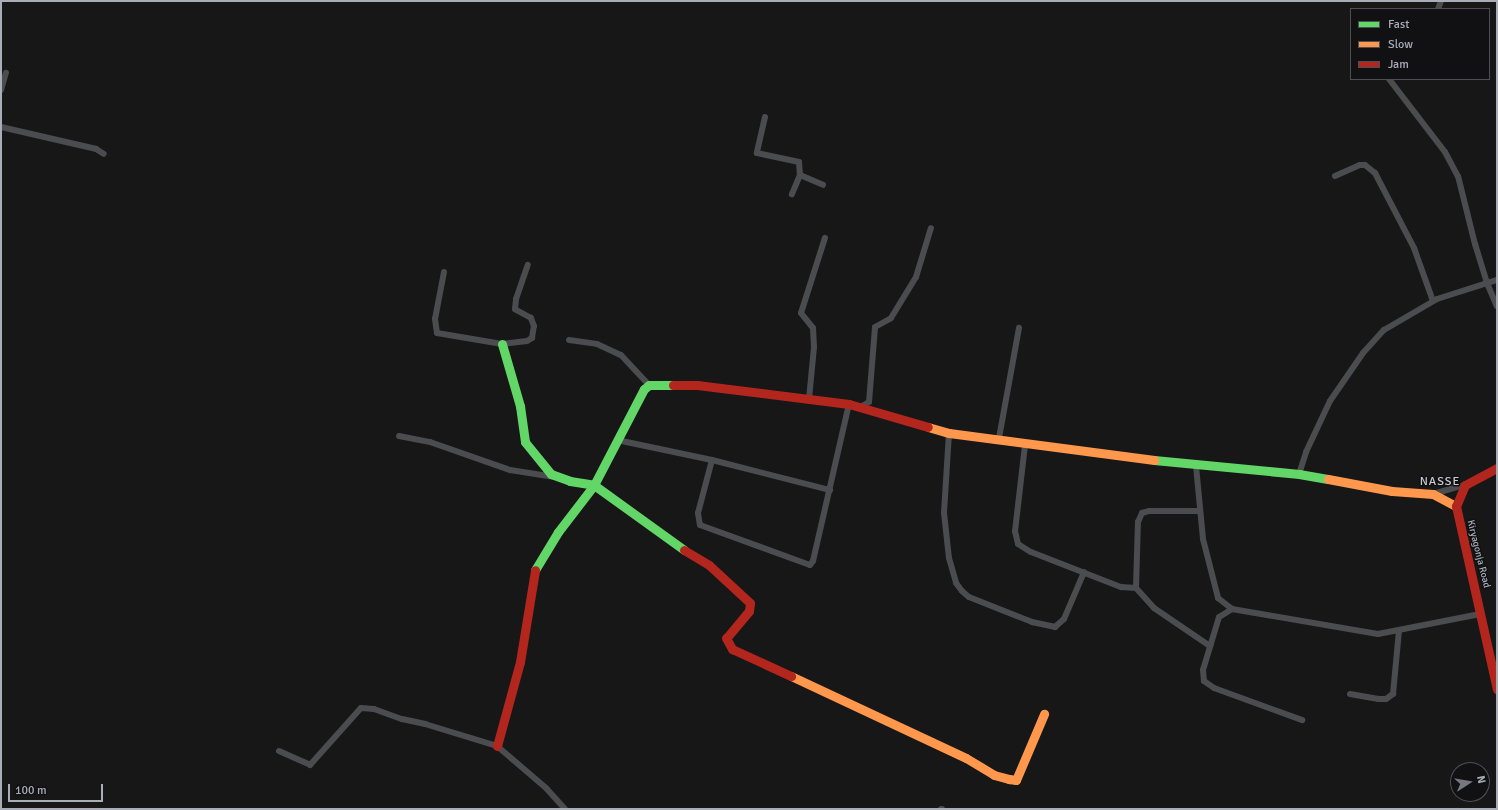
<!DOCTYPE html>
<html>
<head>
<meta charset="utf-8">
<style>
	body { margin:0 }
	#map { position:relative; width:1498px; height:810px; overflow:hidden; background:#171717; font-family:Signika,sans-serif }
	div>[style] { position:absolute }
	.street>* { height:6px; margin:-3px; padding:0 3px; transform-origin:3px; border-radius:3px; background:#4b4c50 }
	.fast>* { height:9px; margin:-4.5px; padding:0 4.5px; transform-origin:4.5px; border-radius:4.5px; background:#63d668 }
	.slow>* { height:9px; margin:-4.5px; padding:0 4.5px; transform-origin:4.5px; border-radius:4.5px; background:#ff974d }
	.jam>* { height:9px; margin:-4.5px; padding:0 4.5px; transform-origin:4.5px; border-radius:4.5px; background:#b3261e }
	span { translate:-50% -50%; white-space:nowrap; text-align:center; line-height:1.15; -webkit-text-stroke:3px #111113; paint-order:stroke }
	.street-label { font-size:10px; color:#a8adb8 }
	.quarter-label { font-size:12px; color:#c9ccd4; letter-spacing:1px }
	.frame { position:absolute; inset:0; border:2px solid #a8adb8; pointer-events:none }
	.legend { position:absolute; left:1350px; top:8px; width:140px; height:72px; box-sizing:border-box; background:#111113; border:1px solid #4d4f55; margin:0; padding:5px 7px; list-style:none; font-size:12px; color:#a8adb8 }
	.legend li { display:flex; align-items:center; gap:8px; height:20px }
	.legend b { width:20px; border:1px solid #4d4f55 }
	.north { position:absolute; left:1450px; top:762px; width:40px; height:40px; box-sizing:border-box; background:#111113; border:1px solid #4d4f55; border-radius:50%; rotate:78deg; font-size:11px; font-weight:700; line-height:16px; text-align:center; color:#a8adb8 }
	.north::after { content:''; display:block; margin:auto; width:14px; height:18px; background:#757880; clip-path:polygon(50% 0,100% 100%,50% 72%,0 100%) }
	.scale { position:absolute; left:8px; top:784px; width:95px; height:18px; box-sizing:border-box; border:2px solid #a8adb8; border-top:0; padding-left:5px; font-size:12px; line-height:14px; white-space:nowrap; color:#a8adb8; -webkit-text-stroke:3px #111113; paint-order:stroke }
</style>
</head>
<body>
<div id="map">
	<div class="street">
		<div style="left:1438px;top:9px;width:9px;rotate:-69deg"></div>
		<div style="left:1389px;top:79px;width:92px;rotate:52.5deg"></div>
		<div style="left:1445px;top:152px;width:27px;rotate:62deg"></div>
		<div style="left:1458px;top:176px;width:70px;rotate:76deg"></div>
		<div style="left:1475px;top:244px;width:41px;rotate:72.9deg"></div>
		<div style="left:1487px;top:283px;width:25px;rotate:67deg"></div>
		<div style="left:1px;top:90px;width:18px;rotate:-74deg"></div>
		<div style="left:765px;top:117px;width:37px;rotate:103deg"></div>
		<div style="left:757px;top:153px;width:43px;rotate:12.1deg"></div>
		<div style="left:799px;top:162px;width:13px;rotate:86deg"></div>
		<div style="left:800px;top:175px;width:21px;rotate:113deg"></div>
		<div style="left:1px;top:127px;width:98px;rotate:13deg"></div>
		<div style="left:96px;top:149px;width:9px;rotate:32deg"></div>
		<div style="left:800px;top:175px;width:25px;rotate:23deg"></div>
		<div style="left:1335px;top:176px;width:27px;rotate:-24deg"></div>
		<div style="left:1360px;top:165px;width:5px"></div>
		<div style="left:1365px;top:165px;width:13px;rotate:39deg"></div>
		<div style="left:1375px;top:173px;width:85px;rotate:62.5deg"></div>
		<div style="left:1414px;top:248px;width:56px;rotate:70.3deg"></div>
		<div style="left:444px;top:272px;width:48px;rotate:100.8deg"></div>
		<div style="left:435px;top:319px;width:14px;rotate:82deg"></div>
		<div style="left:437px;top:333px;width:66px;rotate:9.6deg"></div>
		<div style="left:502px;top:344px;width:25px;rotate:-7deg"></div>
		<div style="left:527px;top:341px;width:6px;rotate:-31deg"></div>
		<div style="left:532px;top:338px;width:12px;rotate:-81deg"></div>
		<div style="left:534px;top:326px;width:9px;rotate:-111deg"></div>
		<div style="left:531px;top:318px;width:18px;rotate:-151deg"></div>
		<div style="left:515px;top:309px;width:10px;rotate:-84deg"></div>
		<div style="left:516px;top:299px;width:36px;rotate:-71deg"></div>
		<div style="left:569px;top:340px;width:28px;rotate:8deg"></div>
		<div style="left:597px;top:344px;width:26px;rotate:25deg"></div>
		<div style="left:621px;top:355px;width:41px;rotate:47deg"></div>
		<div style="left:809px;top:399px;width:52px;rotate:-84.5deg"></div>
		<div style="left:814px;top:347px;width:19px;rotate:-93deg"></div>
		<div style="left:813px;top:328px;width:19px;rotate:-129deg"></div>
		<div style="left:801px;top:313px;width:79px;rotate:-72.3deg"></div>
		<div style="left:862px;top:406px;width:8px;rotate:-30deg"></div>
		<div style="left:869px;top:402px;width:75px;rotate:-85.4deg"></div>
		<div style="left:875px;top:327px;width:18px;rotate:-29deg"></div>
		<div style="left:891px;top:318px;width:48px;rotate:-58.6deg"></div>
		<div style="left:916px;top:277px;width:51px;rotate:-73deg"></div>
		<div style="left:949px;top:433px;width:80px;rotate:93.6deg"></div>
		<div style="left:944px;top:513px;width:45px;rotate:83.7deg"></div>
		<div style="left:949px;top:558px;width:26px;rotate:74deg"></div>
		<div style="left:956px;top:583px;width:10px;rotate:53deg"></div>
		<div style="left:962px;top:591px;width:9px;rotate:41deg"></div>
		<div style="left:969px;top:597px;width:68px;rotate:21.6deg"></div>
		<div style="left:1032px;top:622px;width:24px;rotate:12deg"></div>
		<div style="left:1055px;top:627px;width:12px;rotate:-42deg"></div>
		<div style="left:1064px;top:619px;width:51px;rotate:-66.9deg"></div>
		<div style="left:399px;top:436px;width:32px;rotate:11deg"></div>
		<div style="left:430px;top:442px;width:85px;rotate:19.3deg"></div>
		<div style="left:510px;top:470px;width:45px;rotate:9deg"></div>
		<div style="left:999px;top:438px;width:112px;rotate:-79.7deg"></div>
		<div style="left:617px;top:440px;width:97px;rotate:11.9deg"></div>
		<div style="left:712px;top:460px;width:122px;rotate:14.3deg"></div>
		<div style="left:1025px;top:445px;width:87px;rotate:96.6deg"></div>
		<div style="left:1015px;top:531px;width:13px;rotate:77deg"></div>
		<div style="left:1018px;top:544px;width:15px;rotate:32deg"></div>
		<div style="left:1031px;top:552px;width:97px;rotate:21.3deg"></div>
		<div style="left:1121px;top:587px;width:15px;rotate:4deg"></div>
		<div style="left:1136px;top:588px;width:27px;rotate:48deg"></div>
		<div style="left:1154px;top:608px;width:68px;rotate:34.2deg"></div>
		<div style="left:712px;top:460px;width:55px;rotate:104.8deg"></div>
		<div style="left:698px;top:513px;width:12px;rotate:81deg"></div>
		<div style="left:700px;top:525px;width:117px;rotate:20deg"></div>
		<div style="left:810px;top:565px;width:5px;rotate:-53deg"></div>
		<div style="left:813px;top:561px;width:161px;rotate:-77.1deg"></div>
		<div style="left:1196px;top:466px;width:73px;rotate:84.5deg"></div>
		<div style="left:1203px;top:539px;width:61px;rotate:75.7deg"></div>
		<div style="left:1218px;top:598px;width:18px;rotate:38deg"></div>
		<div style="left:1232px;top:609px;width:148px;rotate:9.7deg"></div>
		<div style="left:1378px;top:634px;width:104px;rotate:-11.1deg"></div>
		<div style="left:1299px;top:474px;width:23px;rotate:-72deg"></div>
		<div style="left:1306px;top:452px;width:56px;rotate:-64.8deg"></div>
		<div style="left:1330px;top:401px;width:58px;rotate:-55.5deg"></div>
		<div style="left:1363px;top:353px;width:31px;rotate:-48deg"></div>
		<div style="left:1384px;top:330px;width:61px;rotate:-30.3deg"></div>
		<div style="left:1437px;top:299px;width:63px;rotate:-17.6deg"></div>
		<div style="left:1433px;top:494px;width:33px;rotate:-16deg"></div>
		<div style="left:1136px;top:588px;width:66px;rotate:-88.3deg"></div>
		<div style="left:1138px;top:522px;width:10px;rotate:-66deg"></div>
		<div style="left:1142px;top:513px;width:7px;rotate:-16deg"></div>
		<div style="left:1149px;top:511px;width:50px"></div>
		<div style="left:1232px;top:609px;width:15px;rotate:148deg"></div>
		<div style="left:1219px;top:617px;width:55px;rotate:106.8deg"></div>
		<div style="left:1203px;top:670px;width:11px;rotate:85deg"></div>
		<div style="left:1204px;top:681px;width:12px;rotate:35deg"></div>
		<div style="left:1214px;top:688px;width:94px;rotate:20deg"></div>
		<div style="left:1350px;top:694px;width:29px;rotate:10deg"></div>
		<div style="left:1379px;top:699px;width:7px"></div>
		<div style="left:1386px;top:699px;width:9px;rotate:-36deg"></div>
		<div style="left:1393px;top:694px;width:63px;rotate:-84.6deg"></div>
		<div style="left:279px;top:751px;width:34px;rotate:24deg"></div>
		<div style="left:310px;top:765px;width:76px;rotate:-48.2deg"></div>
		<div style="left:361px;top:708px;width:13px;rotate:4deg"></div>
		<div style="left:374px;top:709px;width:30px;rotate:20deg"></div>
		<div style="left:402px;top:719px;width:24px;rotate:12deg"></div>
		<div style="left:425px;top:724px;width:75px;rotate:17deg"></div>
		<div style="left:497px;top:746px;width:65px;rotate:40.6deg"></div>
		<div style="left:546px;top:788px;width:28px;rotate:48deg"></div>
		<div style="left:941px;top:809px;width:1px"></div>
	</div>
	<div class="fast">
		<div style="left:502px;top:344px;width:65px;rotate:73.8deg"></div>
		<div style="left:520px;top:406px;width:36px;rotate:82deg"></div>
		<div style="left:525px;top:442px;width:41px;rotate:50.9deg"></div>
		<div style="left:551px;top:474px;width:20px;rotate:20deg"></div>
		<div style="left:570px;top:481px;width:24px;rotate:9deg"></div>
		<div style="left:594px;top:485px;width:111px;rotate:35.8deg"></div>
		<div style="left:1154px;top:460px;width:146px;rotate:5.5deg"></div>
		<div style="left:1299px;top:474px;width:29px;rotate:10deg"></div>
		<div style="left:535px;top:570px;width:44px;rotate:-58.8deg"></div>
		<div style="left:558px;top:532px;width:59px;rotate:-52.5deg"></div>
		<div style="left:594px;top:485px;width:108px;rotate:-62.5deg"></div>
		<div style="left:644px;top:389px;width:6px;rotate:-39deg"></div>
		<div style="left:649px;top:385px;width:24px"></div>
	</div>
	<div class="slow">
		<div style="left:928px;top:427px;width:22px;rotate:16deg"></div>
		<div style="left:949px;top:433px;width:207px;rotate:7.5deg"></div>
		<div style="left:1328px;top:479px;width:65px;rotate:10.6deg"></div>
		<div style="left:1392px;top:491px;width:41px;rotate:4.2deg"></div>
		<div style="left:1433px;top:494px;width:26px;rotate:28deg"></div>
		<div style="left:791px;top:676px;width:193px;rotate:25.1deg"></div>
		<div style="left:966px;top:758px;width:33px;rotate:31deg"></div>
		<div style="left:994px;top:775px;width:16px;rotate:15deg"></div>
		<div style="left:1009px;top:779px;width:7px;rotate:8deg"></div>
		<div style="left:1016px;top:780px;width:72px;rotate:-67deg"></div>
	</div>
	<div class="jam">
		<div style="left:673px;top:385px;width:24px"></div>
		<div style="left:697px;top:385px;width:153px;rotate:7.1deg"></div>
		<div style="left:849px;top:404px;width:82px;rotate:16.2deg"></div>
		<div style="left:1497px;top:468px;width:36px;rotate:152deg"></div>
		<div style="left:1465px;top:485px;width:23px;rotate:113deg"></div>
		<div style="left:1456px;top:506px;width:188px;rotate:77.4deg"></div>
		<div style="left:684px;top:550px;width:29px;rotate:31deg"></div>
		<div style="left:709px;top:565px;width:56px;rotate:42.8deg"></div>
		<div style="left:750px;top:603px;width:8px;rotate:97deg"></div>
		<div style="left:749px;top:611px;width:35px;rotate:130deg"></div>
		<div style="left:726px;top:638px;width:13px;rotate:61deg"></div>
		<div style="left:732px;top:649px;width:65px;rotate:24.6deg"></div>
		<div style="left:497px;top:746px;width:87px;rotate:-74.7deg"></div>
		<div style="left:520px;top:662px;width:93px;rotate:-80.7deg"></div>
	</div>
	<div class="street-label">
		<span style="left:1478px;top:554px;rotate:76deg">Kiryagonja Road</span>
	</div>
	<div class="quarter-label">
		<span style="left:1440px;top:482px">NASSE</span>
	</div>
	<div class="frame"></div>
	<ul class="legend">
	<li><b style="height:5px;background:#63d668"></b>Fast</li>
	<li><b style="height:5px;background:#ff974d"></b>Slow</li>
	<li><b style="height:5px;background:#b3261e"></b>Jam</li>
	</ul>
	<div class="north">N</div>
	<div class="scale">100 m</div>
</div>
</body>
</html>
